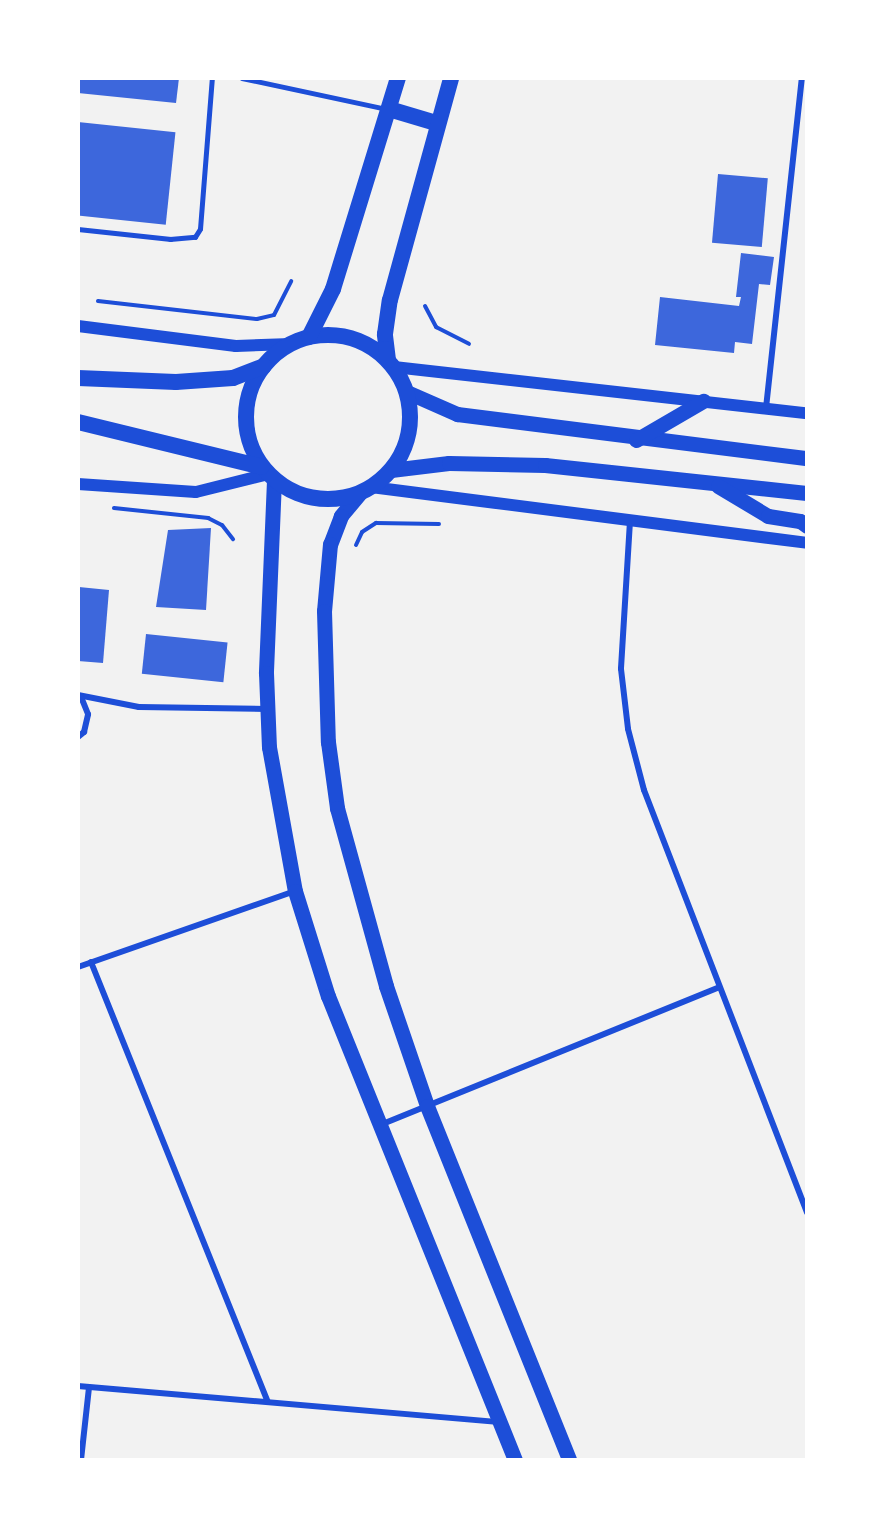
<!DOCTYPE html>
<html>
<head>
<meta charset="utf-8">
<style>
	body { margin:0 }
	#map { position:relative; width:885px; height:1538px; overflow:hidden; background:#f2f2f2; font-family:Ubuntu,sans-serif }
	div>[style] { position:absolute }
	.building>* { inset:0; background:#3d67dc; transform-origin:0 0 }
	.path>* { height:4px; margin:-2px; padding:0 2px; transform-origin:2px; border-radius:2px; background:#1d4ed8 }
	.service>* { height:4.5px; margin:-2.25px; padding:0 2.25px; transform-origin:2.25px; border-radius:2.25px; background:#1d4ed8 }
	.minor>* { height:6px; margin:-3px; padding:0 3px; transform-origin:3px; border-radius:3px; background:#1d4ed8 }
	.secondary>* { height:12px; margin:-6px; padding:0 6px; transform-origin:6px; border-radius:6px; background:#1d4ed8 }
	.primary>* { height:15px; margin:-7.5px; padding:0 7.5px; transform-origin:7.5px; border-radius:7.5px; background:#1d4ed8 }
	.trunk>* { height:16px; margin:-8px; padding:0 8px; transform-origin:8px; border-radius:8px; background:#1d4ed8 }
	.trunk>.ring { margin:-8px; padding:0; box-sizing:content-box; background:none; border:16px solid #1d4ed8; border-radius:50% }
	span { translate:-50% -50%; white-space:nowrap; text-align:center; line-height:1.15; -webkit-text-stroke:6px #fff; paint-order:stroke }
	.frame { position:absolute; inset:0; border:80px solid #fff; pointer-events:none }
</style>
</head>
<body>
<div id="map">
	<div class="building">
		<div style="clip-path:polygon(78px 78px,179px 78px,176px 103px,78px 93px)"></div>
		<div style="left:78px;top:122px;width:98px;height:93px;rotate:6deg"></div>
		<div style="left:718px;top:174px;width:50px;height:69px;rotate:5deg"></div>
		<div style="clip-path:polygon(741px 253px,774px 257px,770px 285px,759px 284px,752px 344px,735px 342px,734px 353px,655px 345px,660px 297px,739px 306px,741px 297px,736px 297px)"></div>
		<div style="clip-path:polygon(211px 528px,206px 610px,156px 607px,168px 530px)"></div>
		<div style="clip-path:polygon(79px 587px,109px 590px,103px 663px,78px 661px)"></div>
		<div style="left:146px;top:634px;width:82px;height:40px;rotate:6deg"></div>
	</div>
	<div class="path">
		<div style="left:98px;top:301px;width:160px;rotate:6.5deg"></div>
		<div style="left:257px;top:319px;width:17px;rotate:-13deg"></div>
		<div style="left:274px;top:315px;width:38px;rotate:-63deg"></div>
		<div style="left:425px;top:306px;width:24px;rotate:62deg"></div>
		<div style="left:436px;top:327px;width:37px;rotate:27deg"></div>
		<div style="left:114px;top:508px;width:95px;rotate:6.1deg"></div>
		<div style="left:208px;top:518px;width:16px;rotate:27deg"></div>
		<div style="left:222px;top:525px;width:18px;rotate:52deg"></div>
		<div style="left:356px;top:545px;width:14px;rotate:-65deg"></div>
		<div style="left:362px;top:532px;width:17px;rotate:-33deg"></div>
		<div style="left:376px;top:523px;width:63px;rotate:0.9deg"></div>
	</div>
	<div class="service">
		<div style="left:242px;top:78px;width:147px;rotate:12.1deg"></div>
		<div style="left:78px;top:229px;width:93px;rotate:6.2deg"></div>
		<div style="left:170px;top:239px;width:25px;rotate:-5deg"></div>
		<div style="left:195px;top:237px;width:9px;rotate:-58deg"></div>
		<div style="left:200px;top:229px;width:151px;rotate:-85.5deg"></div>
	</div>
	<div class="minor">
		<div style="left:766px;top:408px;width:332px;rotate:-83.8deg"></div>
		<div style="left:630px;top:521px;width:148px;rotate:93.5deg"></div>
		<div style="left:621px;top:669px;width:60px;rotate:83.3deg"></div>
		<div style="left:628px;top:729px;width:63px;rotate:75.3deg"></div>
		<div style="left:644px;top:790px;width:453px;rotate:68.9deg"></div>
		<div style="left:78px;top:695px;width:62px;rotate:11.1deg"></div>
		<div style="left:139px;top:707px;width:128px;rotate:0.9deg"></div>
		<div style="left:78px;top:737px;width:8px;rotate:-40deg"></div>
		<div style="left:84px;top:732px;width:18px;rotate:-77deg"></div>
		<div style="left:88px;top:714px;width:18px;rotate:-112deg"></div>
		<div style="left:91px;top:962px;width:474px;rotate:68.1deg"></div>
		<div style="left:78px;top:967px;width:230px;rotate:-19.3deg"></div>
		<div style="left:380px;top:1125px;width:364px;rotate:-22.1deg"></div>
		<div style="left:78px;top:1386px;width:423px;rotate:4.9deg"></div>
		<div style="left:81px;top:1460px;width:73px;rotate:-83.7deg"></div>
	</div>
	<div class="secondary">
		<div style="left:78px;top:326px;width:159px;rotate:7.2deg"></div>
		<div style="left:236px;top:346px;width:55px;rotate:-2.1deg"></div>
		<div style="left:394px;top:367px;width:416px;rotate:6.4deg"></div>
		<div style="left:78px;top:484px;width:118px;rotate:3.9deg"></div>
		<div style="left:196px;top:492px;width:74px;rotate:-14deg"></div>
		<div style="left:371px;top:487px;width:440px;rotate:7.3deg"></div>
	</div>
	<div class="primary">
		<div style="left:407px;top:392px;width:55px;rotate:23.7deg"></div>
		<div style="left:457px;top:414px;width:353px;rotate:7.2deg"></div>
		<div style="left:636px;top:440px;width:78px;rotate:-30.2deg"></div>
		<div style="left:391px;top:470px;width:58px;rotate:-6.9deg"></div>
		<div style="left:449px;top:463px;width:96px;rotate:1.2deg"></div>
		<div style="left:545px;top:465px;width:263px;rotate:6.1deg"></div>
		<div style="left:274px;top:480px;width:193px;rotate:92.4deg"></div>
		<div style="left:266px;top:673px;width:74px;rotate:87.7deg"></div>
		<div style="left:269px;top:747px;width:146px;rotate:79.8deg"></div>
		<div style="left:295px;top:891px;width:110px;rotate:72.6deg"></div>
		<div style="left:328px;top:996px;width:500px;rotate:68.05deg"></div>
		<div style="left:718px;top:486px;width:58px;rotate:31deg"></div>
		<div style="left:768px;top:516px;width:32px;rotate:9deg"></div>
		<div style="left:800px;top:521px;width:9px;rotate:36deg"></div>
		<div style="left:360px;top:493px;width:30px;rotate:130deg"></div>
		<div style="left:341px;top:516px;width:30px;rotate:111deg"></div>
		<div style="left:330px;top:544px;width:67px;rotate:95.1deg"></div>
		<div style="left:324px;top:611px;width:131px;rotate:88.3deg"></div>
		<div style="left:328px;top:742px;width:67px;rotate:82.2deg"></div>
		<div style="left:337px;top:808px;width:185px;rotate:74.6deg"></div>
		<div style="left:386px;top:986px;width:127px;rotate:71.1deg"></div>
		<div style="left:427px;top:1106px;width:381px;rotate:68.1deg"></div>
	</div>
	<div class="trunk">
		<div style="left:389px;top:109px;width:49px;rotate:16.6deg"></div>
		<div class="ring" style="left:246px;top:335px;width:148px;height:148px"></div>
		<div style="left:309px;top:337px;width:54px;rotate:-63.4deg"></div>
		<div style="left:333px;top:289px;width:221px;rotate:-72.9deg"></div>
		<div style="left:388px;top:360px;width:26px;rotate:-97deg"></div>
		<div style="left:385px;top:334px;width:34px;rotate:-82deg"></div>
		<div style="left:390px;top:300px;width:230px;rotate:-74.6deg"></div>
		<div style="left:78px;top:378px;width:98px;rotate:2.3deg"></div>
		<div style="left:176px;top:382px;width:57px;rotate:-4deg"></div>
		<div style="left:233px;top:378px;width:33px;rotate:-21deg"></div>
		<div style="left:78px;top:422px;width:189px;rotate:13.7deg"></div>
	</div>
	<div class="frame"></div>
</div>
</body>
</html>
